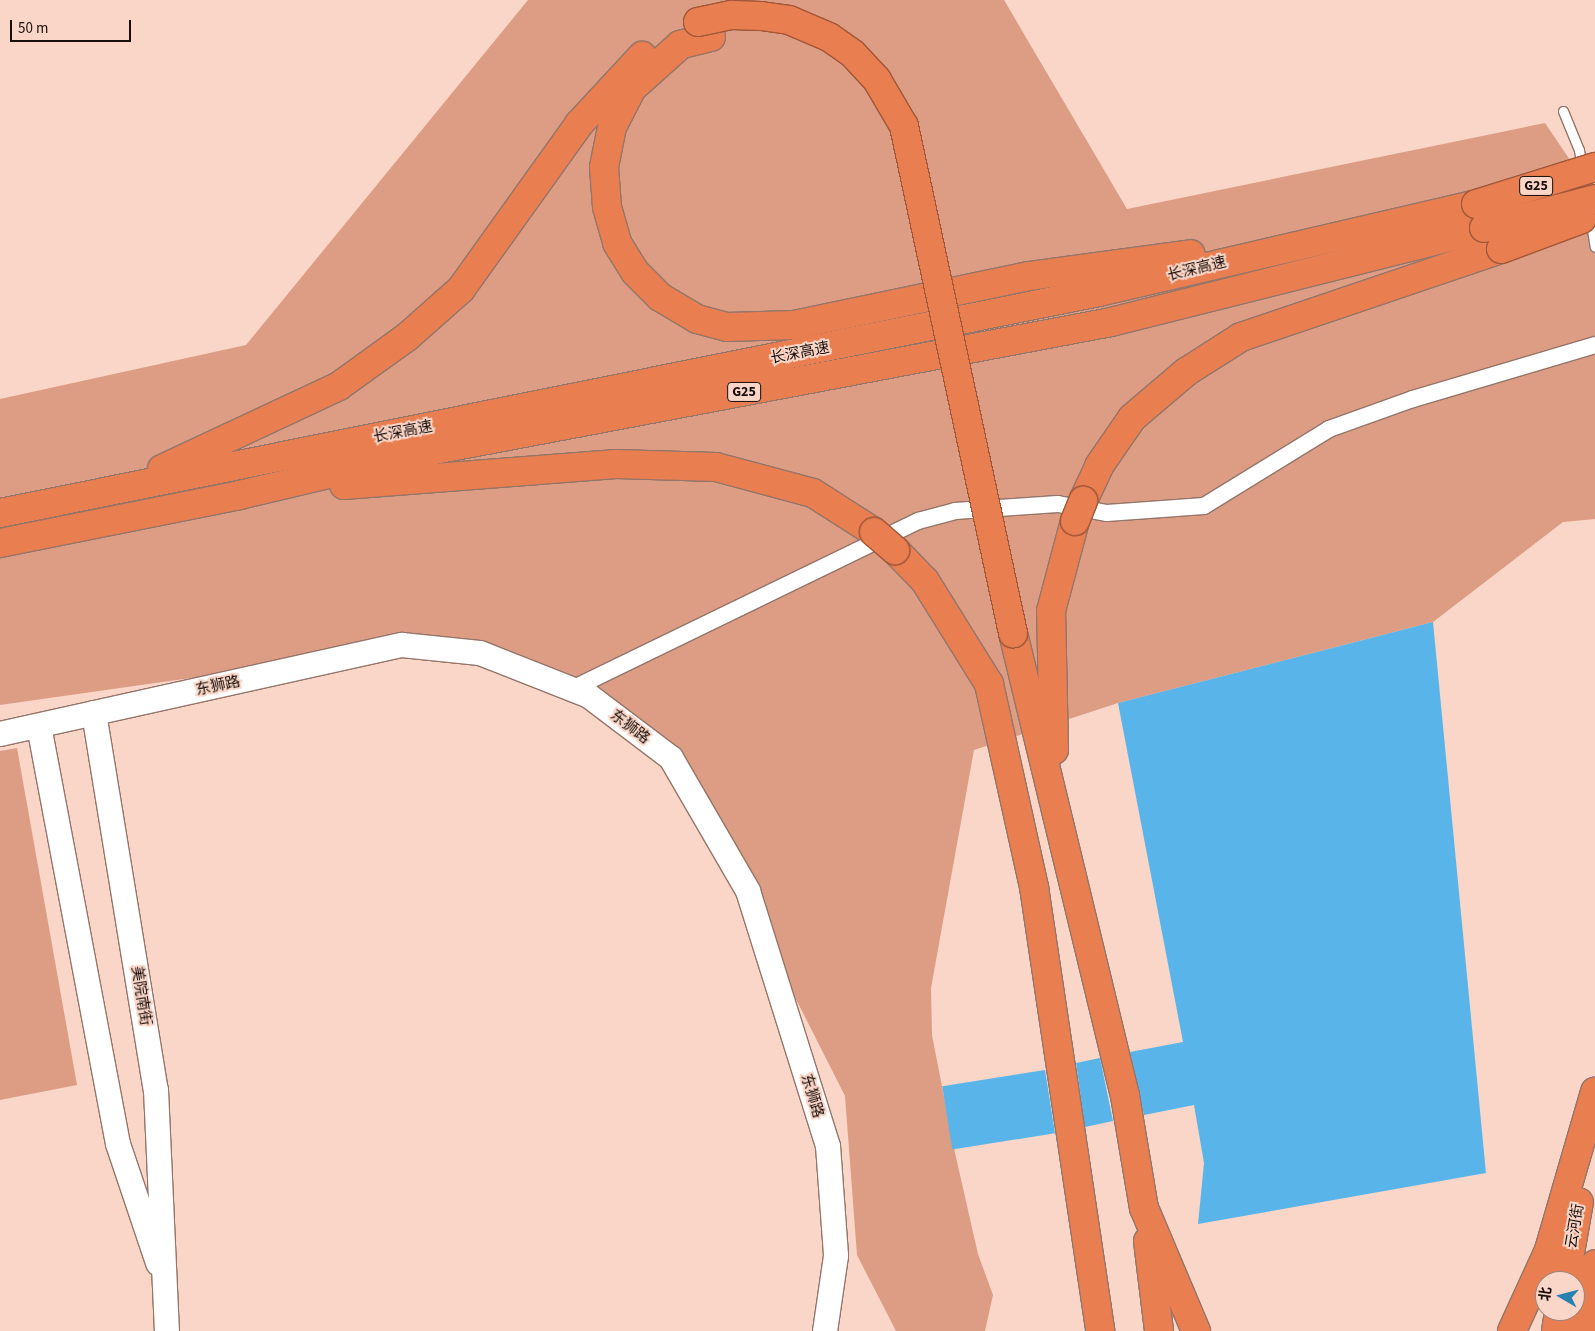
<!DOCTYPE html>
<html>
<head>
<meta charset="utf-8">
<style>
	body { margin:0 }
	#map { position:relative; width:1595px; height:1331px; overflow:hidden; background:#f9d6c8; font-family:"Source Sans 3","Noto Sans SC",sans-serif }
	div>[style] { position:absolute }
	.green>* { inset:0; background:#dc9d84 }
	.building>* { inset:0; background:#59b5e9; transform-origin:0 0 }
	.roads { filter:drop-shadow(1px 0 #947569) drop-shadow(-1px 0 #947569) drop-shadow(0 1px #947569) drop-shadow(0 -1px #947569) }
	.lane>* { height:9px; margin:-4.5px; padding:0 4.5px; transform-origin:4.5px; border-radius:4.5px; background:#fff }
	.street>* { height:16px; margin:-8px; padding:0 8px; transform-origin:8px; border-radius:8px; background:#fff }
	.secondary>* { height:24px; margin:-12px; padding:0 12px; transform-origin:12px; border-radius:12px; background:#fff }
	.highway>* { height:28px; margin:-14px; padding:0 14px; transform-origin:14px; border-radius:14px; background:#e97e51 }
	.bridges { filter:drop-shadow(1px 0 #a05738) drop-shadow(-1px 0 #a05738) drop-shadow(0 1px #a05738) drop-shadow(0 -1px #a05738) }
	.highway-bridge>* { height:28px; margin:-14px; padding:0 14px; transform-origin:14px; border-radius:14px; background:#e97e51 }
	span { translate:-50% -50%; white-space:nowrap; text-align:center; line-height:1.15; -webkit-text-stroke:4px #f9d6c8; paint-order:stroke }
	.shield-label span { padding:1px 4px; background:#f9d6c8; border:1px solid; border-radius:4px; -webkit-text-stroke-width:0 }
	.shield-label { font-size:14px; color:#190e09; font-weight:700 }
	.street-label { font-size:15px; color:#190e09 }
	.north { position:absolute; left:1535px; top:1271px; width:50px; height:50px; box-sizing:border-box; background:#f9d6c8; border:1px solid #9f867c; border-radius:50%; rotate:278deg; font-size:14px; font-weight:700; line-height:20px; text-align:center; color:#190e09 }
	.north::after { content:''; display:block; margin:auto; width:18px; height:22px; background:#2881af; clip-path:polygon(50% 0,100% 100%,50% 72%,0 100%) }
	.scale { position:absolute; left:10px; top:20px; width:121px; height:22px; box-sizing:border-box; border:2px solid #190e09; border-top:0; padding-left:6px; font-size:15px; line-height:18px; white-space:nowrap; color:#190e09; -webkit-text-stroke:4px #f9d6c8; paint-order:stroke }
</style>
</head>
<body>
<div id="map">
	<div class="green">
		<div style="clip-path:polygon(528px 0,1004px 0,1127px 209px,1545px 123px,1595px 197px,1595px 519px,1563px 522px,1433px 622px,1118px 703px,974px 750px,931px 988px,932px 1035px,955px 1153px,978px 1254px,993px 1295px,985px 1331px,896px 1331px,857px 1255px,845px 1096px,758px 924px,671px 758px,572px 689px,480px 653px,368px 653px,0 705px,0 399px,246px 345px)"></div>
		<div style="clip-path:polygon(17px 748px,77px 1085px,0 1100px,0 751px)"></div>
	</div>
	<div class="building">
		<div style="clip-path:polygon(1433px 622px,1486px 1173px,1198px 1224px,1204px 1163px,1194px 1105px,1144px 1115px,1130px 1052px,1183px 1042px,1118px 703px)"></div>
		<div style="clip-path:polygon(1100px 1058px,1113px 1121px,1085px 1127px,1076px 1063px)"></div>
		<div style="left:1045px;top:1070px;width:64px;height:104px;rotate:81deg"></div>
	</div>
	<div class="roads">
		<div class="lane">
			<div style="left:1563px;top:111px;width:42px;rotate:67.7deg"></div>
			<div style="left:1579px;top:150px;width:48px;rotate:80.3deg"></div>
			<div style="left:1590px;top:217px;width:30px;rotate:81deg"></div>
		</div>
		<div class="street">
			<div style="left:572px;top:689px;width:385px;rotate:-25.9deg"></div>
			<div style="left:918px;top:521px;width:38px;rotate:-15deg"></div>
			<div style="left:955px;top:511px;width:103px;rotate:-3.9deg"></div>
			<div style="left:1058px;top:504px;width:50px;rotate:10.4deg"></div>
			<div style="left:1107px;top:513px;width:97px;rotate:-4.1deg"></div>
			<div style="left:1204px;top:506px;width:147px;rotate:-31.6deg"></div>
			<div style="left:1329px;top:429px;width:89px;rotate:-19.7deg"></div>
			<div style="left:1413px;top:399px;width:190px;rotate:-16.5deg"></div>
		</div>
		<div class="secondary">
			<div style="left:94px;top:713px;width:382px;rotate:80.7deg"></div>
			<div style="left:156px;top:1090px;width:241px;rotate:87.4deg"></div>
			<div style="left:39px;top:726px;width:425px;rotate:79.3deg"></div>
			<div style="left:118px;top:1144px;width:126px;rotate:71.4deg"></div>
			<div style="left:0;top:734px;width:412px;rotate:-12.5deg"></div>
			<div style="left:402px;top:645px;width:78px;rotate:5.9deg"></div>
			<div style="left:480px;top:653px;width:117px;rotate:21.5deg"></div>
			<div style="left:589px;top:696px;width:103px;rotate:37.1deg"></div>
			<div style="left:671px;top:758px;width:154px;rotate:59.9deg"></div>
			<div style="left:748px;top:891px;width:267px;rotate:72.6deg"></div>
			<div style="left:828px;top:1146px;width:110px;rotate:85.8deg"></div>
			<div style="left:836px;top:1256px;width:76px;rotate:98.3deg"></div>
		</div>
		<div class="highway">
			<div style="left:711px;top:37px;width:32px;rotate:166deg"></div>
			<div style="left:680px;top:45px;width:64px;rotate:138.1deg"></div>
			<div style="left:632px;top:88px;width:44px;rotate:117.1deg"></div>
			<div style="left:612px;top:127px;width:41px;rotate:101.3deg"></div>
			<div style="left:604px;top:167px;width:40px;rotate:85.7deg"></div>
			<div style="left:607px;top:207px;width:37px;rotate:74deg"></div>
			<div style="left:617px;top:243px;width:34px;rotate:58deg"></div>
			<div style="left:635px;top:272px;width:35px;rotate:45deg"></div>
			<div style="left:660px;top:297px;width:43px;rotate:30.7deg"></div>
			<div style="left:697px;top:319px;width:31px;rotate:15deg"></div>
			<div style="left:727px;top:327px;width:67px;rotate:-1.7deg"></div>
			<div style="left:794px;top:325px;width:240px;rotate:-11.8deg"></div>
			<div style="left:1029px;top:276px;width:163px;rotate:-7.7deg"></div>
			<div style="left:162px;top:469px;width:195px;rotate:-25.1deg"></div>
			<div style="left:339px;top:386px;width:84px;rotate:-35.8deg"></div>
			<div style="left:407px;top:337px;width:72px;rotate:-41.6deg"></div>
			<div style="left:461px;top:289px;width:203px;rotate:-54.4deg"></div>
			<div style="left:579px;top:124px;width:93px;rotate:-47.2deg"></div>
			<div style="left:344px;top:485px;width:273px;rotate:-4.4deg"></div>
			<div style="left:616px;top:464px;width:100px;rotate:1.7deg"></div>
			<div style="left:716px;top:467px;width:100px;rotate:15deg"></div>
			<div style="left:813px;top:493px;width:72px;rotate:32.6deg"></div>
			<div style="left:1083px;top:501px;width:38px;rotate:-65deg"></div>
			<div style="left:1099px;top:466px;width:58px;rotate:-55.5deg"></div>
			<div style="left:1132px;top:418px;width:71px;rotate:-40.4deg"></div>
			<div style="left:1186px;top:372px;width:65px;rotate:-32.5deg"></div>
			<div style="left:1241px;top:337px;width:274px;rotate:-18.7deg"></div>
			<div style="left:0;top:513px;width:1121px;rotate:-11.37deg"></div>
			<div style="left:1099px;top:292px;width:387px;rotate:-13.1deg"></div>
			<div style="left:0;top:543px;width:245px;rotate:-11.3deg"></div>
			<div style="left:240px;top:495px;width:183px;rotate:-13.3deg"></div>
			<div style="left:418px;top:453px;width:705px;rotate:-10.7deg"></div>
			<div style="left:1111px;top:322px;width:385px;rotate:-14.1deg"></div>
			<div style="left:895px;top:550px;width:43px;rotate:45.9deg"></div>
			<div style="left:925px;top:581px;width:121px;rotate:58.1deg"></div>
			<div style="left:989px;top:684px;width:208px;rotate:77.5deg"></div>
			<div style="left:1034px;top:887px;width:449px;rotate:81.5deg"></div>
			<div style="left:1013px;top:633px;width:476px;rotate:76.4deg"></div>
			<div style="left:1125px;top:1096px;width:114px;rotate:80.4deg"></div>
			<div style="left:1144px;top:1208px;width:134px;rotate:67.1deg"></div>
			<div style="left:1054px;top:750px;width:139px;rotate:-91.2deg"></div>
			<div style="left:1051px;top:611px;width:93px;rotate:-75.1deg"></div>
			<div style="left:1148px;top:1241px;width:91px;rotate:83deg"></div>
			<div style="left:1565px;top:1281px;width:80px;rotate:-80deg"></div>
			<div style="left:1512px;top:1331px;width:89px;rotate:-65.4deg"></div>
			<div style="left:1549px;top:1250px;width:165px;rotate:-73.8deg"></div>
			<div style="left:1556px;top:1331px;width:20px;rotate:-81deg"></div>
			<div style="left:1582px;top:1331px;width:68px;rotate:-79deg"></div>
		</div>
	</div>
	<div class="bridges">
		<div class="highway-bridge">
			<div style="left:698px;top:22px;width:35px;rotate:-12deg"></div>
			<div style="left:732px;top:15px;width:29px;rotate:2deg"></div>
			<div style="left:761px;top:16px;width:28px;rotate:8deg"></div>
			<div style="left:789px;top:20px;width:43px;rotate:23deg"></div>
			<div style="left:829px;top:37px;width:29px;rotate:35deg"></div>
			<div style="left:853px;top:54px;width:35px;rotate:47deg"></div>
			<div style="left:877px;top:80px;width:53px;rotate:59.6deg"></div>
			<div style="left:904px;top:126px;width:519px;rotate:77.87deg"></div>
			<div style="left:1476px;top:204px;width:125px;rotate:-17.3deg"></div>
			<div style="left:1484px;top:228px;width:115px;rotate:-14.6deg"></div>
			<div style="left:1501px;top:249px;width:86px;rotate:-20.3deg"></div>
			<div style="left:1075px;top:521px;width:22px;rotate:-68deg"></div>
			<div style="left:874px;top:532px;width:28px;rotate:41deg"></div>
		</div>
	</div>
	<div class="shield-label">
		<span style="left:1536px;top:186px">G25</span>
		<span style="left:744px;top:392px">G25</span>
	</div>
	<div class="street-label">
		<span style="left:1197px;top:269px;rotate:-14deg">长深高速</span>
		<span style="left:800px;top:353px;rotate:-11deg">长深高速</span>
		<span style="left:403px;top:432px;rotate:-11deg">长深高速</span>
		<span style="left:218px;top:686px;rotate:-12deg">东狮路</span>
		<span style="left:630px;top:727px;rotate:37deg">东狮路</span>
		<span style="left:141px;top:996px;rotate:81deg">美院南街</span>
		<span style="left:812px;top:1096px;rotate:73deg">东狮路</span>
		<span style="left:1575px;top:1226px;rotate:-80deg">云河街</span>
	</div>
	<div class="north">北</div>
	<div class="scale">50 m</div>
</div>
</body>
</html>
